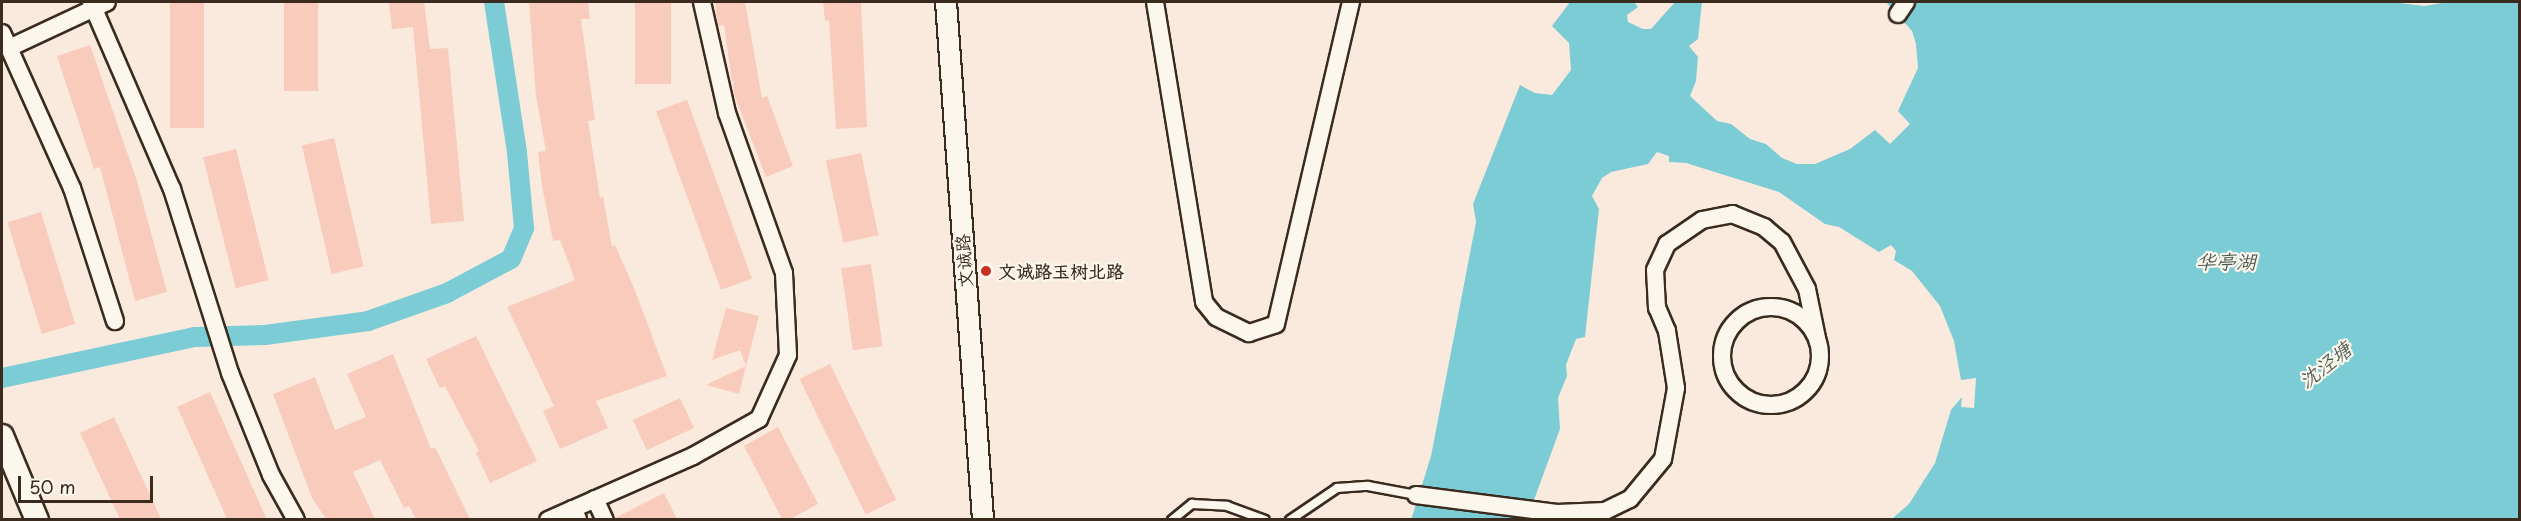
<!DOCTYPE html>
<html>
<head>
<meta charset="utf-8">
<style>
	body { margin:0 }
	#map { position:relative; width:2521px; height:521px; overflow:hidden; background:#faeade; font-family:"Playpen Sans","LXGW WenKai TC",sans-serif }
	div>[style] { position:absolute }
	.water>* { inset:0; background:#7cccd6 }
	.canal>* { height:20px; margin:-10px; padding:0 10px; transform-origin:10px; border-radius:10px; background:#7cccd6 }
	.building>* { inset:0; background:#f9cbbc; transform-origin:0 0 }
	.roads { filter:drop-shadow(2px 0 #3b2a1e) drop-shadow(-2px 0 #3b2a1e) drop-shadow(0 2px #3b2a1e) drop-shadow(0 -2px #3b2a1e) }
	.service>* { height:8px; margin:-4px; padding:0 4px; transform-origin:4px; border-radius:4px; background:#fbf7ec }
	.minor>* { height:16px; margin:-8px; padding:0 8px; transform-origin:8px; border-radius:8px; background:#fbf7ec }
	.minor>.ring { margin:-8px; padding:0; box-sizing:content-box; background:none; border:16px solid #fbf7ec; border-radius:50% }
	.tertiary>* { height:20px; margin:-10px; padding:0 10px; transform-origin:10px; border-radius:10px; background:#fbf7ec }
	.secondary>* { height:22px; margin:-11px; padding:0 11px; transform-origin:11px; border-radius:11px; background:#fbf7ec }
	.dots>* { width:16px; height:16px; translate:-50% -50%; box-sizing:border-box; border:3px solid #fbf7ec; border-radius:50% }
	span { translate:-50% -50%; white-space:nowrap; text-align:center; line-height:1.15; -webkit-text-stroke:4.5px #fbf7ec; paint-order:stroke }
	.street-label { font-size:18px; color:#3b2a1e }
	.poi-label { font-size:18px; color:#3b2a1e; font-weight:700 }
	.left { translate:0 -50%; text-align:left }
	.water-label { font-size:20px; color:#4e5b55; font-style:italic }
	.frame { position:absolute; inset:0; border:3px solid #3b2a1e; pointer-events:none }
	.scale { position:absolute; left:18px; top:476px; width:135px; height:27px; box-sizing:border-box; border:3px solid #3b2a1e; border-top:0; padding-left:8px; font-size:18px; line-height:21px; white-space:nowrap; color:#3b2a1e; -webkit-text-stroke:4px #fbf7ec; paint-order:stroke }
</style>
</head>
<body>
<div id="map">
	<div class="water">
		<div style="clip-path:polygon(1570px 2px,1634px 2px,1638px 7px,1627px 15px,1628px 22px,1643px 29px,1651px 29px,1675px 2px,1702px 2px,1698px 39px,1689px 46px,1698px 57px,1696px 81px,1690px 96px,1717px 121px,1731px 124px,1750px 139px,1766px 144px,1782px 158px,1797px 164px,1815px 164px,1850px 149px,1875px 130px,1890px 144px,1910px 124px,1898px 111px,1918px 68px,1916px 44px,1912px 31px,1886px 2px,2391px 2px,2424px 6px,2448px 2px,2519px 2px,2519px 519px,1892px 519px,1909px 504px,1935px 463px,1951px 410px,1962px 397px,1961px 407px,1974px 408px,1976px 378px,1961px 380px,1954px 341px,1940px 306px,1912px 271px,1894px 260px,1896px 251px,1891px 245px,1879px 252px,1839px 227px,1825px 224px,1779px 192px,1686px 163px,1669px 162px,1669px 156px,1657px 152px,1648px 164px,1611px 172px,1602px 178px,1592px 196px,1599px 209px,1585px 337px,1576px 339px,1566px 365px,1567px 376px,1558px 398px,1560px 429px,1527px 519px,1411px 520px,1431px 456px,1476px 222px,1473px 204px,1520px 85px,1535px 93px,1552px 95px,1571px 70px,1569px 43px,1552px 26px)"></div>
	</div>
	<div class="canal">
		<div style="left:2px;top:378px;width:197px;rotate:-12deg"></div>
		<div style="left:195px;top:337px;width:70px;rotate:-1.6deg"></div>
		<div style="left:265px;top:335px;width:104px;rotate:-7.7deg"></div>
		<div style="left:368px;top:321px;width:84px;rotate:-19.5deg"></div>
		<div style="left:447px;top:293px;width:72px;rotate:-28deg"></div>
		<div style="left:511px;top:259px;width:34px;rotate:-67deg"></div>
		<div style="left:524px;top:228px;width:76px;rotate:-95.3deg"></div>
		<div style="left:517px;top:152px;width:152px;rotate:-98.7deg"></div>
	</div>
	<div class="building">
		<div style="left:170px;top:2px;width:34px;height:126px"></div>
		<div style="left:284px;top:2px;width:34px;height:89px"></div>
		<div style="clip-path:polygon(389px 2px,424px 2px,430px 49px,448px 48px,464px 221px,431px 224px,413px 27px,392px 29px)"></div>
		<div style="clip-path:polygon(529px 2px,588px 2px,590px 19px,581px 19px,595px 120px,588px 121px,600px 198px,603px 197px,612px 247px,615px 245px,634px 288px,667px 376px,596px 401px,608px 428px,560px 449px,543px 411px,554px 406px,507px 307px,575px 280px,560px 240px,553px 241px,542px 186px,538px 152px,546px 151px,536px 96px)"></div>
		<div style="left:635px;top:2px;width:36px;height:82px"></div>
		<div style="clip-path:polygon(715px 2px,745px 2px,762px 98px,767px 96px,793px 166px,766px 177px,734px 94px,733px 82px,736px 81px,732px 81px,724px 25px,718px 26px)"></div>
		<div style="clip-path:polygon(823px 2px,861px 2px,867px 127px,836px 129px,829px 20px,825px 21px)"></div>
		<div style="clip-path:polygon(90px 45px,137px 181px,167px 292px,135px 301px,100px 167px,94px 169px,57px 56px)"></div>
		<div style="left:687px;top:100px;width:190px;height:33px;rotate:70deg"></div>
		<div style="left:334px;top:138px;width:132px;height:33px;rotate:77deg"></div>
		<div style="left:236px;top:149px;width:135px;height:34px;rotate:76deg"></div>
		<div style="left:861px;top:153px;width:84px;height:36px;rotate:78deg"></div>
		<div style="left:41px;top:212px;width:117px;height:35px;rotate:73deg"></div>
		<div style="left:871px;top:264px;width:83px;height:30px;rotate:82deg"></div>
		<div style="clip-path:polygon(726px 308px,759px 316px,746px 366px,740px 350px,712px 360px)"></div>
		<div style="clip-path:polygon(476px 336px,537px 461px,490px 483px,476px 453px,479px 451px,445px 386px,440px 388px,426px 359px)"></div>
		<div style="clip-path:polygon(393px 354px,431px 449px,435px 447px,470px 519px,416px 519px,409px 506px,404px 508px,380px 460px,353px 472px,375px 519px,326px 519px,312px 498px,273px 394px,315px 377px,335px 430px,366px 417px,347px 374px)"></div>
		<div style="left:830px;top:364px;width:151px;height:34px;rotate:64deg"></div>
		<div style="clip-path:polygon(746px 366px,739px 394px,706px 385px)"></div>
		<div style="left:210px;top:392px;width:139px;height:36px;rotate:66deg"></div>
		<div style="left:680px;top:398px;width:33px;height:52px;rotate:65deg"></div>
		<div style="clip-path:polygon(114px 417px,161px 519px,120px 519px,80px 433px)"></div>
		<div style="clip-path:polygon(778px 427px,818px 504px,790px 519px,782px 519px,744px 446px)"></div>
		<div style="clip-path:polygon(664px 493px,677px 519px,615px 519px,615px 518px)"></div>
	</div>
	<div class="roads">
		<div class="service">
			<div style="left:1172px;top:520px;width:26px;rotate:-39deg"></div>
			<div style="left:1192px;top:504px;width:35px;rotate:3deg"></div>
			<div style="left:1227px;top:506px;width:40px;rotate:20.2deg"></div>
			<div style="left:1290px;top:520px;width:57px;rotate:-34.2deg"></div>
			<div style="left:1337px;top:488px;width:31px;rotate:-4deg"></div>
			<div style="left:1368px;top:486px;width:49px;rotate:10.6deg"></div>
		</div>
		<div class="minor">
			<div style="left:91px;top:2px;width:204px;rotate:66.6deg"></div>
			<div style="left:172px;top:189px;width:193px;rotate:72.5deg"></div>
			<div style="left:230px;top:373px;width:110px;rotate:68.1deg"></div>
			<div style="left:271px;top:475px;width:51px;rotate:60.9deg"></div>
			<div style="left:1155px;top:2px;width:304px;rotate:80.7deg"></div>
			<div style="left:1204px;top:302px;width:19px;rotate:51deg"></div>
			<div style="left:1216px;top:317px;width:37px;rotate:26deg"></div>
			<div style="left:1249px;top:333px;width:28px;rotate:-18deg"></div>
			<div style="left:1276px;top:324px;width:331px;rotate:-76.9deg"></div>
			<div style="left:1898px;top:14px;width:14px;rotate:-56deg"></div>
			<div style="left:2px;top:33px;width:17px;rotate:65deg"></div>
			<div style="left:9px;top:48px;width:108px;rotate:-25.1deg"></div>
			<div style="left:9px;top:48px;width:154px;rotate:65.8deg"></div>
			<div style="left:72px;top:188px;width:140px;rotate:72.1deg"></div>
			<div class="ring" style="left:1722px;top:307px;width:82px;height:82px"></div>
			<div style="left:1416px;top:495px;width:142px;rotate:7.3deg"></div>
			<div style="left:1557px;top:513px;width:48px;rotate:-2.4deg"></div>
			<div style="left:1605px;top:511px;width:28px;rotate:-26deg"></div>
			<div style="left:1630px;top:499px;width:52px;rotate:-50.5deg"></div>
			<div style="left:1663px;top:459px;width:72px;rotate:-79.6deg"></div>
			<div style="left:1676px;top:388px;width:58px;rotate:-99deg"></div>
			<div style="left:1667px;top:331px;width:25px;rotate:-113deg"></div>
			<div style="left:1657px;top:308px;width:38px;rotate:-93deg"></div>
			<div style="left:1655px;top:270px;width:29px;rotate:-65deg"></div>
			<div style="left:1667px;top:244px;width:42px;rotate:-34.4deg"></div>
			<div style="left:1702px;top:220px;width:31px;rotate:-11deg"></div>
			<div style="left:1732px;top:214px;width:35px;rotate:22deg"></div>
			<div style="left:1764px;top:227px;width:23px;rotate:40deg"></div>
			<div style="left:1782px;top:242px;width:53px;rotate:62deg"></div>
			<div style="left:1807px;top:289px;width:50px;rotate:78.5deg"></div>
			<div style="left:595px;top:499px;width:23px;rotate:65deg"></div>
			<div style="left:573px;top:509px;width:131px;rotate:-23.8deg"></div>
			<div style="left:693px;top:456px;width:76px;rotate:-29.3deg"></div>
			<div style="left:759px;top:419px;width:70px;rotate:-65.6deg"></div>
			<div style="left:788px;top:355px;width:82px;rotate:-92.8deg"></div>
			<div style="left:784px;top:273px;width:170px;rotate:-109.6deg"></div>
			<div style="left:727px;top:113px;width:114px;rotate:-102.7deg"></div>
			<div style="left:548px;top:520px;width:27px;rotate:-24deg"></div>
			<div style="left:573px;top:509px;width:11px;rotate:63deg"></div>
		</div>
		<div class="tertiary">
			<div style="left:946px;top:2px;width:519px;rotate:85.91deg"></div>
		</div>
		<div class="secondary">
			<div style="left:2px;top:436px;width:91px;rotate:67.4deg"></div>
		</div>
	</div>
	<div class="dots">
		<div style="left:986px;top:271px;background:#c8321e"></div>
	</div>
	<div class="street-label">
		<span style="left:964px;top:261px;rotate:-94deg">文诚路</span>
	</div>
	<div class="poi-label">
		<span class="left" style="left:998px;top:271px">文诚路玉树北路</span>
	</div>
	<div class="water-label">
		<span style="left:2226px;top:261px">华亭湖</span>
		<span style="left:2325px;top:365px;rotate:-38deg">沈泾塘</span>
	</div>
	<div class="frame"></div>
	<div class="scale">50 m</div>
</div>
</body>
</html>
